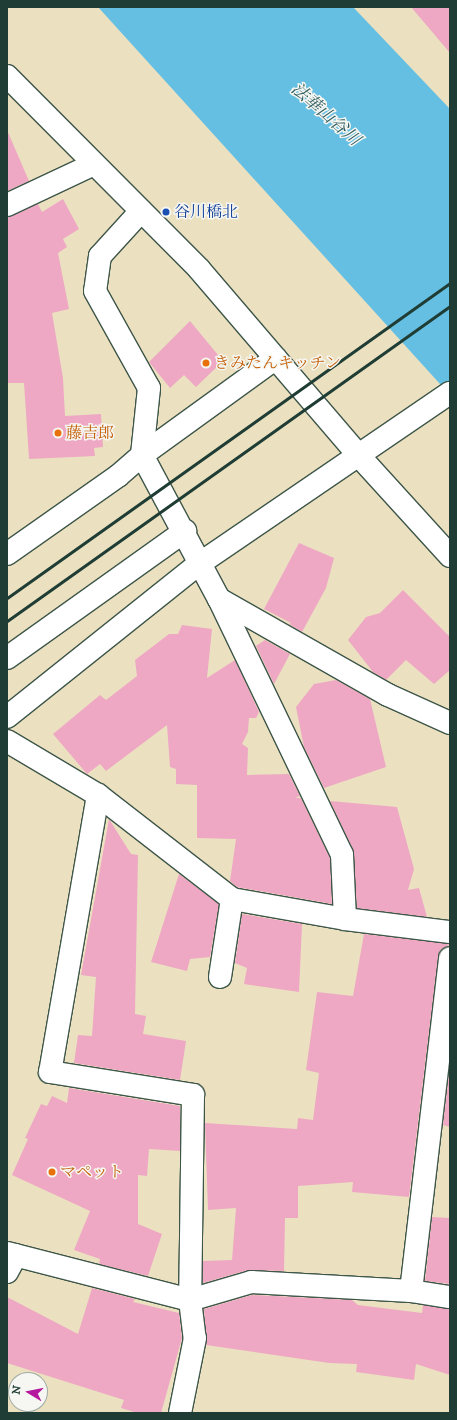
<!DOCTYPE html>
<html>
<head>
<meta charset="utf-8">
<style>
	body { margin:0 }
	#map { position:relative; width:457px; height:1420px; overflow:hidden; background:#ebe1c0; font-family:"IM FELL DW Pica","Noto Serif JP",serif }
	div>[style] { position:absolute }
	.water>* { inset:0; background:#65bfe2 }
	.building>* { inset:0; background:#eea8c4 }
	.roads { filter:drop-shadow(1px 0 #3e5649) drop-shadow(-1px 0 #3e5649) drop-shadow(0 1px #3e5649) drop-shadow(0 -1px #3e5649) }
	.minor>* { height:22px; margin:-11px; padding:0 11px; transform-origin:11px; border-radius:11px; background:#fff }
	.tertiary>* { height:22px; margin:-11px; padding:0 11px; transform-origin:11px; border-radius:11px; background:#fff }
	.rail>* { height:3px; margin:-1.5px; padding:0 1.5px; transform-origin:1.5px; border-radius:1.5px; background:#1f3d34 }
	.dots>* { width:11px; height:11px; translate:-50% -50%; box-sizing:border-box; border:2px solid #f6f6f2; border-radius:50% }
	span { translate:-50% -50%; white-space:nowrap; text-align:center; line-height:1.15; -webkit-text-stroke:3px #f6f6f2; paint-order:stroke }
	.transit-label { font-size:16px; color:#164399 }
	.left { translate:0 -50%; text-align:left }
	.food-label { font-size:16px; color:#c56008 }
	.water-label { font-size:17px; color:#305e60; font-style:italic }
	.frame { position:absolute; inset:0; border:8px solid #1f3d34; pointer-events:none }
	.north { position:absolute; left:8px; top:1372px; width:40px; height:40px; box-sizing:border-box; background:#f6f6f2; border:1px solid #a0aca6; border-radius:50%; rotate:280deg; font-size:11px; font-weight:700; line-height:16px; text-align:center; color:#1f3d34 }
	.north::after { content:''; display:block; margin:auto; width:14px; height:18px; background:#b5179e; clip-path:polygon(50% 0,100% 100%,50% 72%,0 100%) }
</style>
</head>
<body>
<div id="map">
	<div class="water">
		<div style="clip-path:polygon(98px 7px,353px 7px,450px 109px,450px 395px)"></div>
	</div>
	<div class="building">
		<div style="clip-path:polygon(411px 7px,450px 7px,450px 53px)"></div>
		<div style="clip-path:polygon(7px 130px,29px 181px,7px 191px)"></div>
		<div style="clip-path:polygon(63px 199px,79px 229px,63px 239px,67px 247px,58px 253px,69px 309px,52px 313px,63px 378px,65px 416px,101px 414px,103px 447px,94px 448px,95px 456px,29px 459px,24px 383px,7px 383px,7px 217px,38px 204px,42px 212px)"></div>
		<div style="clip-path:polygon(190px 321px,223px 361px,196px 387px,184px 375px,170px 388px,149px 362px)"></div>
		<div style="clip-path:polygon(299px 543px,334px 558px,326px 588px,302px 632px,289px 624px,291px 623px,264px 609px)"></div>
		<div style="clip-path:polygon(403px 590px,450px 637px,450px 670px,434px 684px,406px 660px,386px 680px,373px 672px,348px 640px,366px 617px,380px 613px)"></div>
		<div style="clip-path:polygon(182px 625px,212px 629px,207px 678px,235px 660px,259px 712px,256px 718px,249px 718px,248px 732px,242px 744px,248px 748px,247px 775px,289px 774px,300px 796px,295px 798px,301px 798px,330px 858px,332px 904px,237px 887px,230px 881px,236px 839px,197px 838px,197px 785px,176px 784px,176px 769px,170px 767px,167px 725px,106px 771px,100px 764px,87px 774px,53px 734px,100px 695px,106px 700px,137px 676px,135px 660px,169px 634px,178px 634px)"></div>
		<div style="clip-path:polygon(265px 640px,290px 654px,274px 684px,256px 646px)"></div>
		<div style="clip-path:polygon(336px 680px,370px 699px,386px 767px,324px 788px,304px 747px,296px 707px,314px 684px)"></div>
		<div style="clip-path:polygon(330px 801px,397px 807px,414px 869px,408px 890px,419px 888px,427px 917px,357px 908px,353px 850px)"></div>
		<div style="clip-path:polygon(109px 819px,131px 854px,138px 855px,135px 1014px,146px 1016px,143px 1034px,186px 1041px,180px 1080px,74px 1063px,78px 1035px,92px 1036px,96px 977px,81px 975px)"></div>
		<div style="clip-path:polygon(179px 874px,219px 904px,210px 957px,190px 959px,187px 971px,151px 962px)"></div>
		<div style="clip-path:polygon(242px 914px,302px 924px,299px 992px,244px 984px,247px 968px,235px 963px)"></div>
		<div style="clip-path:polygon(364px 934px,450px 944px,440px 950px,438px 957px,409px 1197px,352px 1192px,353px 1182px,298px 1186px,298px 1218px,285px 1218px,284px 1271px,248px 1270px,203px 1283px,203px 1261px,232px 1260px,236px 1208px,208px 1210px,205px 1123px,297px 1129px,298px 1118px,313px 1120px,319px 1073px,306px 1070px,317px 992px,353px 996px)"></div>
		<div style="clip-path:polygon(450px 1065px,450px 1127px,443px 1125px)"></div>
		<div style="clip-path:polygon(69px 1088px,180px 1106px,180px 1151px,149px 1149px,147px 1176px,138px 1175px,138px 1224px,162px 1234px,148px 1276px,99px 1264px,100px 1259px,74px 1250px,90px 1211px,12px 1175px,28px 1139px,25px 1138px,41px 1104px,47px 1106px,52px 1096px,67px 1103px)"></div>
		<div style="clip-path:polygon(432px 1217px,450px 1218px,450px 1284px,425px 1281px)"></div>
		<div style="clip-path:polygon(92px 1288px,135px 1299px,133px 1302px,179px 1313px,182px 1338px,161px 1413px,138px 1413px,121px 1408px,124px 1400px,7px 1363px,7px 1297px,78px 1334px)"></div>
		<div style="clip-path:polygon(252px 1295px,352px 1300px,358px 1305px,422px 1313px,423px 1305px,450px 1309px,450px 1375px,416px 1364px,414px 1380px,356px 1372px,357px 1364px,329px 1363px,206px 1345px,204px 1309px)"></div>
	</div>
	<div class="roads">
		<div class="minor">
			<div style="left:7px;top:205px;width:96px;rotate:-25.2deg"></div>
			<div style="left:141px;top:211px;width:61px;rotate:132.3deg"></div>
			<div style="left:100px;top:256px;width:35px;rotate:98deg"></div>
			<div style="left:95px;top:291px;width:111px;rotate:60.9deg"></div>
			<div style="left:149px;top:388px;width:67px;rotate:96deg"></div>
			<div style="left:142px;top:455px;width:163px;rotate:61.9deg"></div>
			<div style="left:219px;top:599px;width:194px;rotate:29.6deg"></div>
			<div style="left:388px;top:695px;width:68px;rotate:24.3deg"></div>
			<div style="left:7px;top:554px;width:136px;rotate:-35.1deg"></div>
			<div style="left:118px;top:476px;width:32px;rotate:-41deg"></div>
			<div style="left:142px;top:455px;width:165px;rotate:-35.9deg"></div>
			<div style="left:219px;top:599px;width:284px;rotate:64.3deg"></div>
			<div style="left:342px;top:855px;width:64px;rotate:87.3deg"></div>
			<div style="left:7px;top:658px;width:219px;rotate:-35.5deg"></div>
			<div style="left:7px;top:741px;width:106px;rotate:30.7deg"></div>
			<div style="left:98px;top:795px;width:170px;rotate:37.8deg"></div>
			<div style="left:232px;top:899px;width:115px;rotate:10deg"></div>
			<div style="left:345px;top:919px;width:106px;rotate:7.1deg"></div>
			<div style="left:98px;top:795px;width:281px;rotate:99.8deg"></div>
			<div style="left:50px;top:1072px;width:145px;rotate:9.1deg"></div>
			<div style="left:193px;top:1095px;width:205px;rotate:90.8deg"></div>
			<div style="left:190px;top:1300px;width:38px;rotate:83deg"></div>
			<div style="left:195px;top:1338px;width:76px;rotate:101.3deg"></div>
			<div style="left:220px;top:977px;width:79px;rotate:-81.3deg"></div>
			<div style="left:7px;top:1253px;width:189px;rotate:14.4deg"></div>
			<div style="left:190px;top:1300px;width:64px;rotate:-16.4deg"></div>
			<div style="left:251px;top:1282px;width:160px;rotate:3.2deg"></div>
			<div style="left:411px;top:1291px;width:39px;rotate:9deg"></div>
			<div style="left:7px;top:1272px;width:19px;rotate:-62deg"></div>
			<div style="left:411px;top:1291px;width:335px;rotate:-83.3deg"></div>
		</div>
		<div class="tertiary">
			<div style="left:7px;top:76px;width:272px;rotate:45.1deg"></div>
			<div style="left:199px;top:269px;width:248px;rotate:49.4deg"></div>
			<div style="left:360px;top:457px;width:134px;rotate:47.7deg"></div>
			<div style="left:7px;top:717px;width:246px;rotate:-38.6deg"></div>
			<div style="left:199px;top:564px;width:304px;rotate:-34.3deg"></div>
		</div>
	</div>
	<div class="rail">
		<div style="left:7px;top:598px;width:544px;rotate:-35.42deg"></div>
		<div style="left:7px;top:621px;width:544px;rotate:-35.42deg"></div>
	</div>
	<div class="dots">
		<div style="left:166px;top:212px;background:#1a4fb4"></div>
		<div style="left:206px;top:363px;background:#e8710a"></div>
		<div style="left:58px;top:433px;background:#e8710a"></div>
		<div style="left:52px;top:1172px;background:#e8710a"></div>
	</div>
	<div class="transit-label">
		<span class="left" style="left:174px;top:212px">谷川橋北</span>
	</div>
	<div class="food-label">
		<span class="left" style="left:214px;top:363px">きみたんキッチン</span>
		<span class="left" style="left:66px;top:433px">藤吉郎</span>
		<span class="left" style="left:60px;top:1172px">マペット</span>
	</div>
	<div class="water-label">
		<span style="left:325px;top:115px;rotate:41deg">法華山谷川</span>
	</div>
	<div class="frame"></div>
	<div class="north">N</div>
</div>
</body>
</html>
